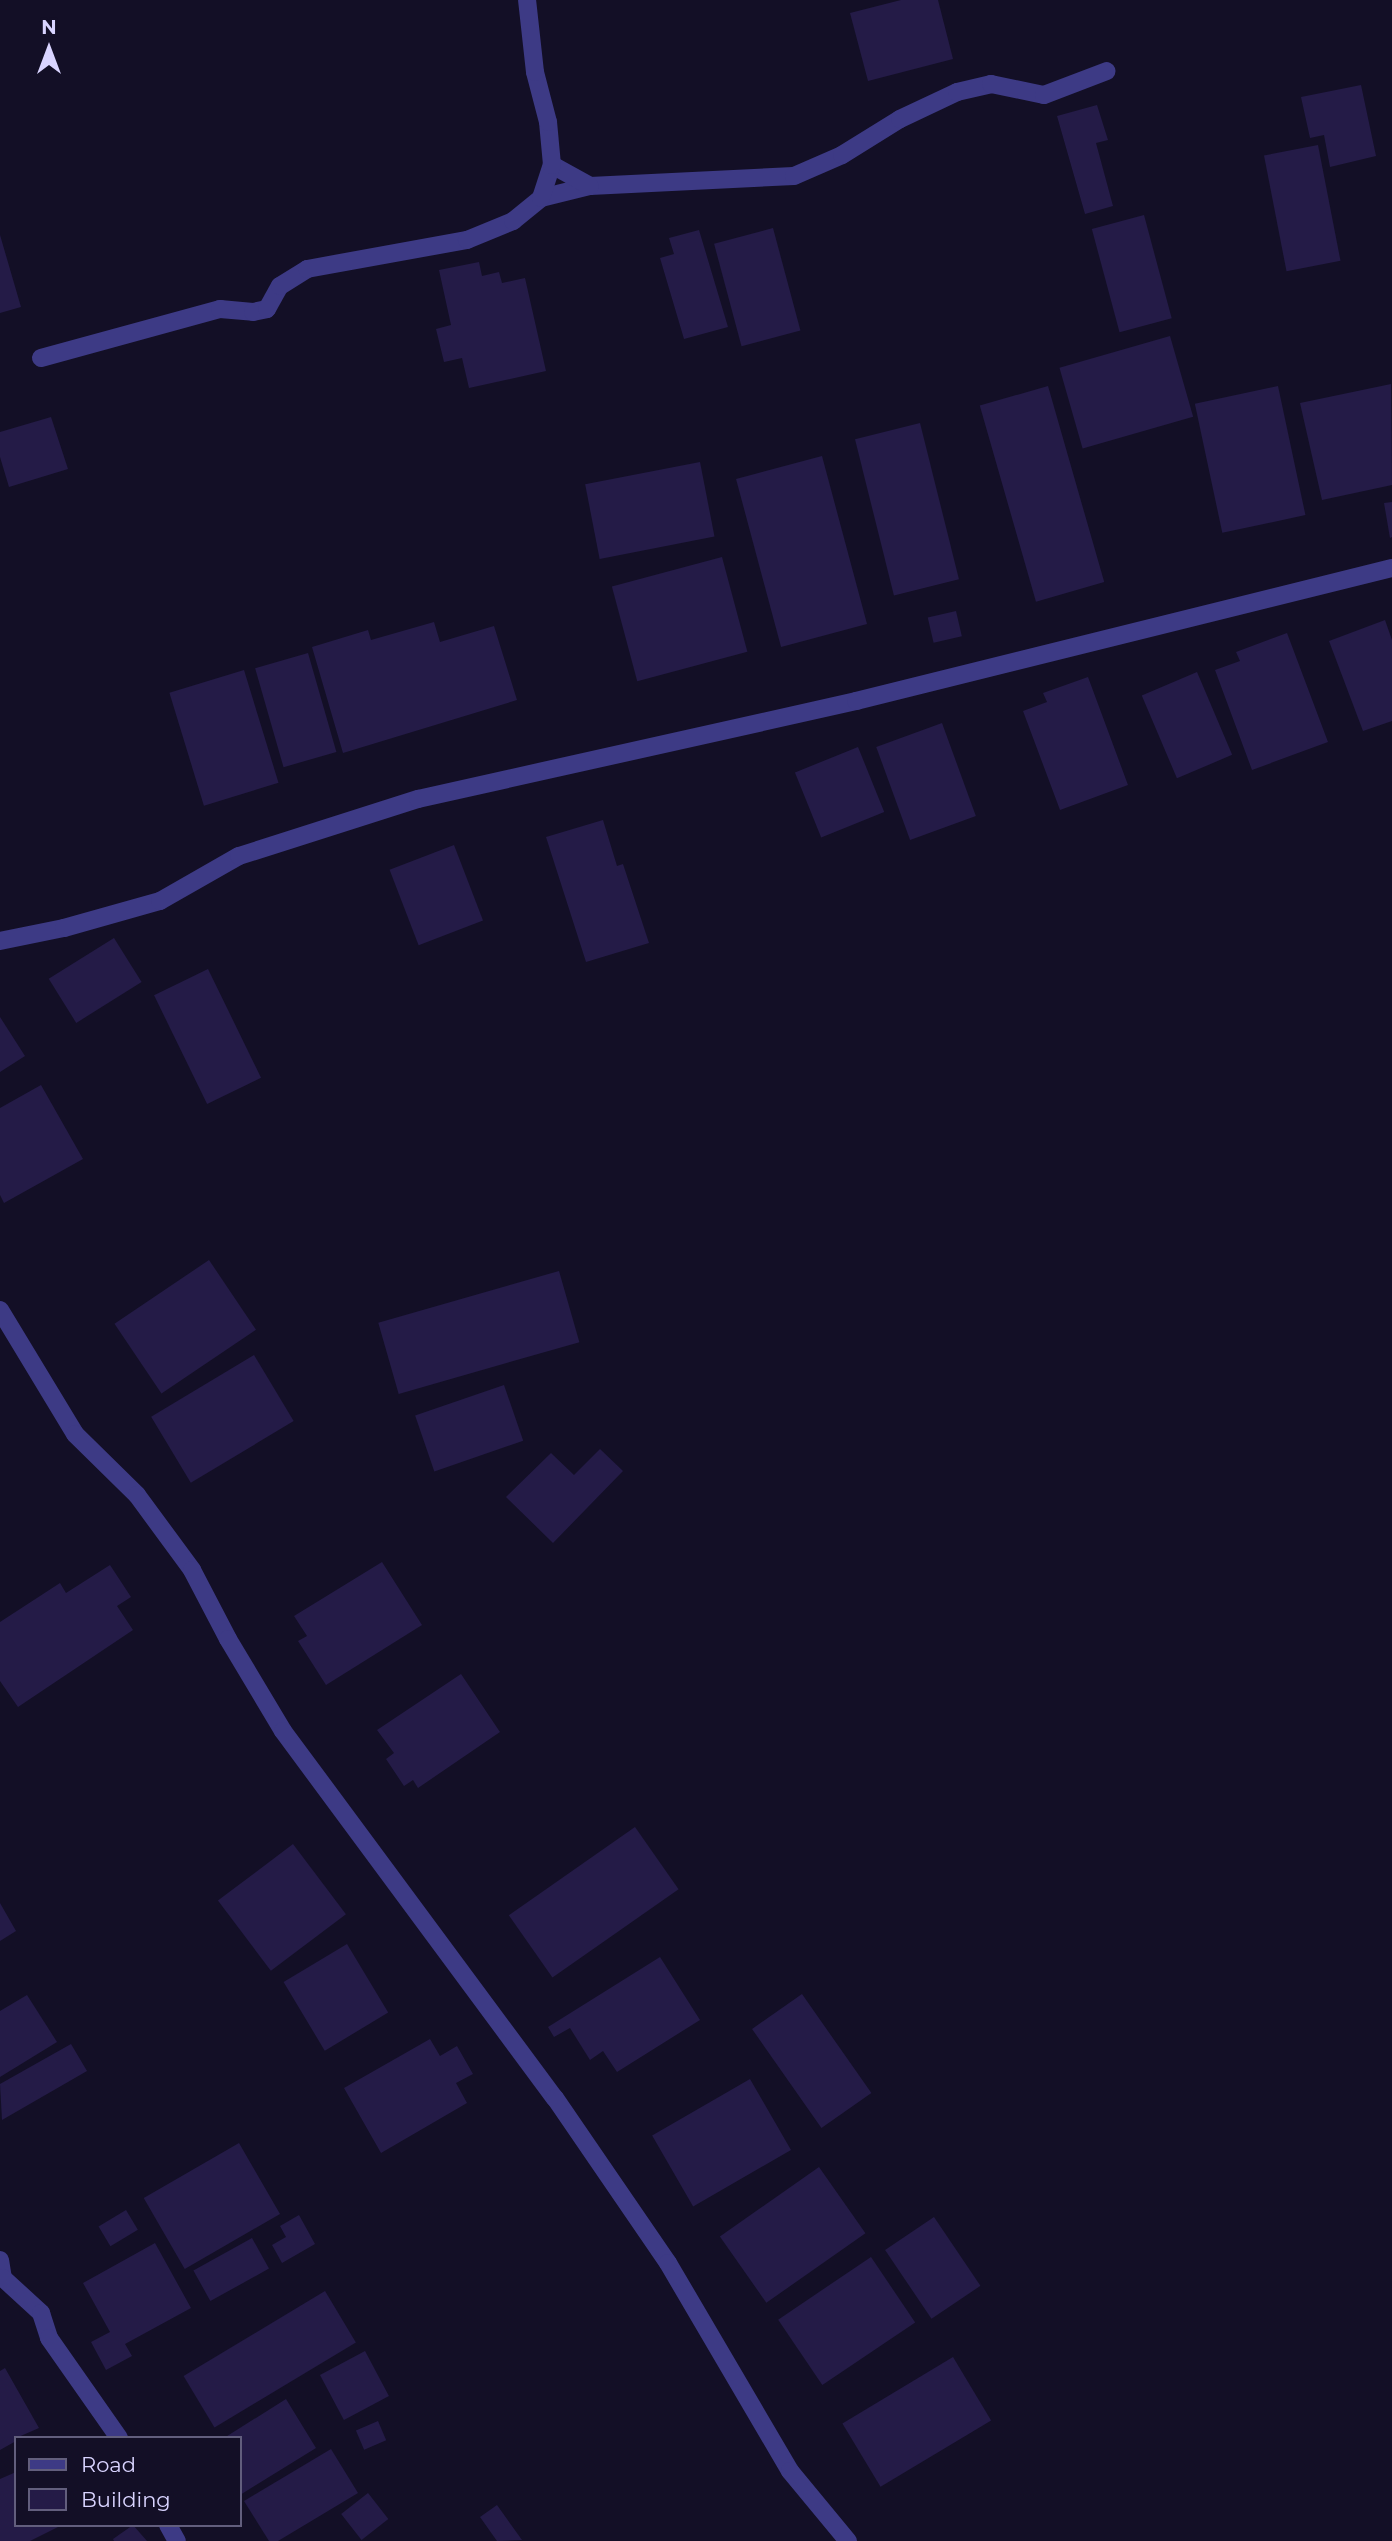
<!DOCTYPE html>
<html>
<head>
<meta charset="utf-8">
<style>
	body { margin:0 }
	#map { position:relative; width:1392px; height:2541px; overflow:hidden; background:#130f26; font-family:Montserrat,sans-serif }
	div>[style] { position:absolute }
	.building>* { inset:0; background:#241b47; transform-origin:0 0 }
	.minor>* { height:18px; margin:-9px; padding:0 9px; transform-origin:9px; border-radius:9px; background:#3d3a85 }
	span { translate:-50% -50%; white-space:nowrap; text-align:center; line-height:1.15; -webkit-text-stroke:5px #130f26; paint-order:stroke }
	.legend { position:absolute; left:14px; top:2436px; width:228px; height:91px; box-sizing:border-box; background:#130f26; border:2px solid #625e7d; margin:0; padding:9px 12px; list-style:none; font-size:21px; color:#d9d4ff }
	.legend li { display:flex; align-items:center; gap:14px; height:35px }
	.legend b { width:35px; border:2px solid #625e7d }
	.north { position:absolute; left:14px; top:14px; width:70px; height:70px; -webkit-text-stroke:5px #130f26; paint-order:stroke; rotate:0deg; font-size:19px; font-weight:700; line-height:28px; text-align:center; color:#d9d4ff }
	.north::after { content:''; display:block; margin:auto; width:24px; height:32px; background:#d9d4ff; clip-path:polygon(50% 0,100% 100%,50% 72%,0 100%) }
</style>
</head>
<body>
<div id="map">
	<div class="building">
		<div style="clip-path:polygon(901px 0,938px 0,953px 59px,868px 81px,850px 13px)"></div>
		<div style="clip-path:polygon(1361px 85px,1376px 156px,1330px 167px,1324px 135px,1310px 138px,1301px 97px)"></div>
		<div style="clip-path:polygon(1097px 105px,1108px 140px,1096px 143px,1113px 206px,1085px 214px,1057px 116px)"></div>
		<div style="left:1318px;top:145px;width:118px;height:55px;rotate:79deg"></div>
		<div style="left:1144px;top:215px;width:107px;height:54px;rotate:75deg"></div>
		<div style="left:773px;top:228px;width:106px;height:61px;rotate:75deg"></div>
		<div style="clip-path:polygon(699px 230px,728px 327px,684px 339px,660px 258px,674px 254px,669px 238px)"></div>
		<div style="clip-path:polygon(0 235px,21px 307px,0 313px)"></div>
		<div style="clip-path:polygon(479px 262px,482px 276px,499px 272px,502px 283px,525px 278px,546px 371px,469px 388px,462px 358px,444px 362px,436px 329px,451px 325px,439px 270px)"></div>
		<div style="left:1170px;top:336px;width:84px;height:115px;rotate:74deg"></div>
		<div style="clip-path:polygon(1391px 384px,1392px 485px,1322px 500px,1300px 403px)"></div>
		<div style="left:1048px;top:386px;width:204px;height:71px;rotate:74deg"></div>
		<div style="left:1278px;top:386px;width:132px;height:85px;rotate:78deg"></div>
		<div style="clip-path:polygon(51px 417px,68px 469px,9px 487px,0 457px,0 432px)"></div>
		<div style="left:920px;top:423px;width:161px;height:67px;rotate:76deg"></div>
		<div style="left:822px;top:456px;width:174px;height:89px;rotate:75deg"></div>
		<div style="left:700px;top:462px;width:76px;height:117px;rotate:79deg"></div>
		<div style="clip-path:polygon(1392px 502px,1392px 537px,1390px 538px,1384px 503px)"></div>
		<div style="left:722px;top:557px;width:98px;height:114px;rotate:75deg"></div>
		<div style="left:956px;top:611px;width:26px;height:29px;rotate:77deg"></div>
		<div style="clip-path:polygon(1385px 620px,1392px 640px,1392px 721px,1363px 731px,1329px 641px)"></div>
		<div style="clip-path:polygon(434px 622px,440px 642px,494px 626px,517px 700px,343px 753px,312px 647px,368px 630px,371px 640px)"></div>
		<div style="clip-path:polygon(1287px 633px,1328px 742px,1252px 770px,1215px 670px,1240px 661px,1236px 652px)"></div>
		<div style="left:308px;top:653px;width:103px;height:55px;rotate:74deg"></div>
		<div style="left:244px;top:670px;width:118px;height:78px;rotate:73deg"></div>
		<div style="left:1197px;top:672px;width:90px;height:60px;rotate:67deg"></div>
		<div style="clip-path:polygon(1088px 677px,1128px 785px,1060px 810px,1023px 711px,1047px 702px,1043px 693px)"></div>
		<div style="left:942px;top:723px;width:99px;height:70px;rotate:70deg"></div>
		<div style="left:858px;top:747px;width:70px;height:68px;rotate:68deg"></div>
		<div style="clip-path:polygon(603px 820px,617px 866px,623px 864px,649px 943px,586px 962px,546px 837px)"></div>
		<div style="left:454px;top:845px;width:81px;height:69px;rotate:69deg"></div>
		<div style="left:114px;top:938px;width:52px;height:77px;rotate:58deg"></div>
		<div style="left:208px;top:969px;width:121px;height:60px;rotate:64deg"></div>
		<div style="clip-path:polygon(0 1017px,25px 1056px,0 1072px)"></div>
		<div style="clip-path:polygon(41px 1085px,83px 1159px,4px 1203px,0 1195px,0 1108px)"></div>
		<div style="left:209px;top:1260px;width:84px;height:114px;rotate:56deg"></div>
		<div style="left:559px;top:1271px;width:74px;height:188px;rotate:74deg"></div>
		<div style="left:254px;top:1355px;width:77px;height:120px;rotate:59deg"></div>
		<div style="left:504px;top:1385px;width:59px;height:94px;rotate:71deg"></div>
		<div style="clip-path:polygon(600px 1449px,623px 1471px,553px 1543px,506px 1497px,551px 1453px,574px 1475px)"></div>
		<div style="clip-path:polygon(382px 1562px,422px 1625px,326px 1685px,298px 1641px,307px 1636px,294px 1616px)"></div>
		<div style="clip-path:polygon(110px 1565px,131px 1597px,117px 1606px,133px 1630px,18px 1707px,0 1681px,0 1622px,60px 1583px,66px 1593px)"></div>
		<div style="clip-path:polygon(461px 1674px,500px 1732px,418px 1788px,413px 1780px,404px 1786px,386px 1759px,394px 1753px,377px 1730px)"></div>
		<div style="left:635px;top:1827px;width:76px;height:154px;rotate:55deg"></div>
		<div style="left:293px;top:1844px;width:88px;height:94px;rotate:53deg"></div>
		<div style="clip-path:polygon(0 1903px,16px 1931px,0 1941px)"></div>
		<div style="left:347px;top:1944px;width:80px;height:74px;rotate:59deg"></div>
		<div style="clip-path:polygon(660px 1957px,700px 2020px,617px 2072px,603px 2051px,590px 2060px,570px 2028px,554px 2037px,548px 2027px)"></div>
		<div style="left:802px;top:1994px;width:121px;height:61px;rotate:55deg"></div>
		<div style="clip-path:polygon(27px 1995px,57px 2042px,0 2077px,0 2011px)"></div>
		<div style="clip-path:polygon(430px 2039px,440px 2056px,457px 2046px,473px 2074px,456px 2083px,467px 2103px,381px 2153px,344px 2088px)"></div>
		<div style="clip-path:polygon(71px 2044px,87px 2071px,2px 2120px,0 2084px)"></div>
		<div style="left:750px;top:2079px;width:82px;height:113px;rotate:60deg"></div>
		<div style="left:239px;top:2143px;width:82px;height:110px;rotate:60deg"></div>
		<div style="left:819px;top:2167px;width:81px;height:121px;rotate:55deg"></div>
		<div style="left:126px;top:2210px;width:23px;height:32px;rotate:59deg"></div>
		<div style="clip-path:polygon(299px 2215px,315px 2244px,282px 2263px,272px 2245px,286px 2237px,280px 2226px)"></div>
		<div style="left:934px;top:2217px;width:83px;height:59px;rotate:56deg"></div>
		<div style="left:252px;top:2238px;width:35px;height:67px;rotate:61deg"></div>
		<div style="clip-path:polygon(155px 2243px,191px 2308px,125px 2344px,132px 2356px,106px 2370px,91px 2342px,110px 2332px,83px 2283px)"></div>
		<div style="left:871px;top:2257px;width:79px;height:112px;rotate:56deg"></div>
		<div style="left:325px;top:2291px;width:60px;height:165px;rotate:59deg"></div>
		<div style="left:365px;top:2351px;width:51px;height:51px;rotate:62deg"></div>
		<div style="left:953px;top:2357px;width:74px;height:129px;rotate:59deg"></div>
		<div style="clip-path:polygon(5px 2368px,39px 2428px,16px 2438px,16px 2441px,0 2450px,0 2371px)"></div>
		<div style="clip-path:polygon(286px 2399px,316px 2448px,240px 2495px,240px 2438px,224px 2438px)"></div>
		<div style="left:378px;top:2421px;width:21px;height:24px;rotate:67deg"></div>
		<div style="clip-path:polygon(331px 2449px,358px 2493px,278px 2541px,269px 2541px,244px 2501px)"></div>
		<div style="clip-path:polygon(16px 2472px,16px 2525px,62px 2525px,30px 2541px,0 2541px,0 2479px)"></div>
		<div style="left:368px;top:2493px;width:33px;height:34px;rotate:52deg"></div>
		<div style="clip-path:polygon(497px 2505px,522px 2540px,497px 2541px,480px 2517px)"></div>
		<div style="clip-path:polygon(133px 2525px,147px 2541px,114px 2541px,113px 2539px)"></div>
	</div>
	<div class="minor">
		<div style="left:590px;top:186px;width:204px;rotate:-2.8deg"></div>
		<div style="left:794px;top:176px;width:52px;rotate:-23.6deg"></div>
		<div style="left:842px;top:155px;width:68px;rotate:-31.8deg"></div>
		<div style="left:900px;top:119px;width:63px;rotate:-25.3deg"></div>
		<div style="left:957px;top:92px;width:35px;rotate:-13deg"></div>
		<div style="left:991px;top:84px;width:54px;rotate:11.7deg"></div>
		<div style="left:1044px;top:95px;width:67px;rotate:-20.9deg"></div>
		<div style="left:541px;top:198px;width:50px;rotate:-13.8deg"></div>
		<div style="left:590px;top:186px;width:43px;rotate:-151.1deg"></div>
		<div style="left:41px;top:358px;width:186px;rotate:-15.3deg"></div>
		<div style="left:220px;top:309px;width:33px;rotate:5deg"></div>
		<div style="left:253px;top:312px;width:14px;rotate:-12deg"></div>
		<div style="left:267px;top:309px;width:26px;rotate:-61deg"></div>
		<div style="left:280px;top:286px;width:32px;rotate:-32deg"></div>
		<div style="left:307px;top:269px;width:163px;rotate:-10.3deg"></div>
		<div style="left:467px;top:240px;width:50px;rotate:-22.4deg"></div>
		<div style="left:513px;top:221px;width:36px;rotate:-39deg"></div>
		<div style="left:541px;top:198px;width:35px;rotate:-72deg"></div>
		<div style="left:552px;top:165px;width:43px;rotate:-95.3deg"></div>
		<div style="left:548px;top:122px;width:52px;rotate:-104.6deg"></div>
		<div style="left:535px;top:72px;width:72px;rotate:-96.3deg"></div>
		<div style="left:0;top:941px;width:65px;rotate:-11.5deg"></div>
		<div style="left:64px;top:928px;width:100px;rotate:-15.7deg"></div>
		<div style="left:160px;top:901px;width:91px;rotate:-29.7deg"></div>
		<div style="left:239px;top:856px;width:188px;rotate:-17.7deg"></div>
		<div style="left:418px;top:799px;width:449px;rotate:-12.6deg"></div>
		<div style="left:856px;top:701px;width:552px;rotate:-13.94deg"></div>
		<div style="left:0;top:1310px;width:145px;rotate:58.8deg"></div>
		<div style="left:75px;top:1434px;width:87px;rotate:44.5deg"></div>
		<div style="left:137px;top:1495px;width:93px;rotate:53.7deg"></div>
		<div style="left:192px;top:1570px;width:78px;rotate:62.4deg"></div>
		<div style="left:228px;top:1639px;width:107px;rotate:59.1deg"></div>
		<div style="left:283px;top:1731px;width:457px;rotate:53.5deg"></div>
		<div style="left:555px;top:2098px;width:200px;rotate:55.6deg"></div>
		<div style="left:668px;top:2263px;width:241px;rotate:59.6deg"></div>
		<div style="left:790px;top:2471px;width:91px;rotate:50.4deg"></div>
		<div style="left:0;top:2260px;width:18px;rotate:81deg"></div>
		<div style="left:3px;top:2278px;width:52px;rotate:42.6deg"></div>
		<div style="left:41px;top:2313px;width:26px;rotate:72deg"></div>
		<div style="left:49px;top:2338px;width:122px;rotate:55deg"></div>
		<div style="left:168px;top:2525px;width:18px;rotate:61deg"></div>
	</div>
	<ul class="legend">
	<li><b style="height:9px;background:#3d3a85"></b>Road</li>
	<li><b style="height:19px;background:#241b47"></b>Building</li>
	</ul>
	<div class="north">N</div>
</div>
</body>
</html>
